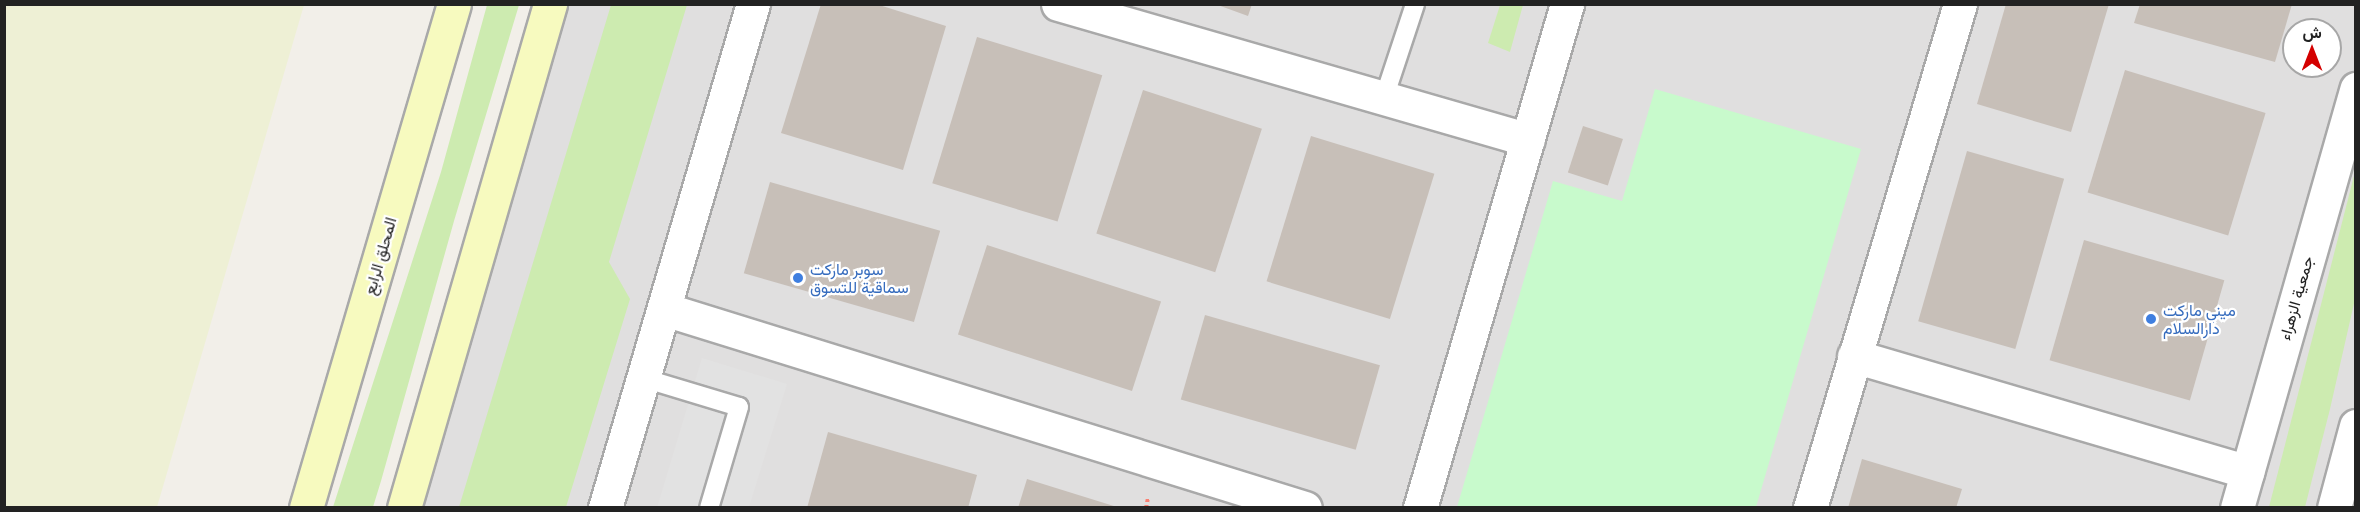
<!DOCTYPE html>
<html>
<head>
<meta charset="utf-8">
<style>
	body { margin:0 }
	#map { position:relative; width:2360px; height:512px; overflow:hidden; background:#f2efe9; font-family:"Golos Text",Vazirmatn,sans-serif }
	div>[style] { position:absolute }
	.residential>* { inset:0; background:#e0dfdf }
	.farmland>* { inset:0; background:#eef0d5 }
	.grass>* { inset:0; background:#cdebb0 }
	.park>* { inset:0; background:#c8facc }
	.parking>* { inset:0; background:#e2e2e2 }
	.building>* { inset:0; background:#c7bfb8; transform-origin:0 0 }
	.path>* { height:4px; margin-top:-2px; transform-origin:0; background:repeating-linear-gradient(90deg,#fa8072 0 3px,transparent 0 6px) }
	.roads { filter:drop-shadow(2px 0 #a9a9a9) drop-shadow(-2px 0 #a9a9a9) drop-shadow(0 2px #a9a9a9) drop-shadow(0 -2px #a9a9a9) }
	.service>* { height:18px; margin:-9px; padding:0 9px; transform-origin:9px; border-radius:9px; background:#fff }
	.minor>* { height:33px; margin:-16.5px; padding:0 16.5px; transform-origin:16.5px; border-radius:16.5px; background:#fff }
	.tertiary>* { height:33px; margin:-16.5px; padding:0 16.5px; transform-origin:16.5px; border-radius:16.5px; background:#fff }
	.secondary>* { height:33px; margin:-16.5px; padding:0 16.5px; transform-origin:16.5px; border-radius:16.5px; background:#f7fabf }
	.dots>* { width:16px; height:16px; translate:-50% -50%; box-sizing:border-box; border:3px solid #fff; border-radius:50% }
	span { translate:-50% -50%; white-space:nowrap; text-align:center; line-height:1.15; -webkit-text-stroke:4.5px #fff; paint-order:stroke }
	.street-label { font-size:16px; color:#222 }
	.shop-label { font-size:16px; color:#366cbe }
	.left { translate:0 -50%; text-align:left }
	.frame { position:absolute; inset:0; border:6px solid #222; pointer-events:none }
	.north { position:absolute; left:2282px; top:18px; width:60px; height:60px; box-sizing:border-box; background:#fff; border:2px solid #a7a7a7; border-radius:50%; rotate:0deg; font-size:16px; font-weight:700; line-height:24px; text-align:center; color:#222 }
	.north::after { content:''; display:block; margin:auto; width:21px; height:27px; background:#d40000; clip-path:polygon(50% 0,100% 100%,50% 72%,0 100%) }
</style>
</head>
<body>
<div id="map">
	<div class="residential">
		<div style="clip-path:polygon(evenodd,565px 5px,2355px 5px,2355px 507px,423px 508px,565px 5px,2294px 30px,2330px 30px,2330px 66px,2294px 66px,2294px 30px)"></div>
	</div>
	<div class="farmland">
		<div style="clip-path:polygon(4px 5px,304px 5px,157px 507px,5px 507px)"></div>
	</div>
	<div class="grass">
		<div style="clip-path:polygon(487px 5px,519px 5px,454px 221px,381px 481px,373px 507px,333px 507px,441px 172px)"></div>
		<div style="clip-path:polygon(611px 5px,687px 5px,609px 262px,630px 299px,566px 507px,459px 507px)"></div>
		<div style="clip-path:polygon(1500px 5px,1523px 5px,1510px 52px,1488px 43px)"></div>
		<div style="clip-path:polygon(2355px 172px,2355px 299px,2330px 409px,2305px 507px,2269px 507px)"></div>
	</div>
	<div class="park">
		<div style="clip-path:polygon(1655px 89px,1861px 149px,1756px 507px,1457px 507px,1553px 181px,1622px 201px)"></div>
	</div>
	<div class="parking">
		<div style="clip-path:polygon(702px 358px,787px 384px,749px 507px,657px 508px)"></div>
	</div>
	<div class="building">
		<div style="clip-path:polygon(821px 4px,876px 4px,946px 26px,903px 170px,781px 133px)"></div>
		<div style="clip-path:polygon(1215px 4px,1252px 4px,1248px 16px)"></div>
		<div style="clip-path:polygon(2006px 4px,2109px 4px,2071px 132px,1977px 104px)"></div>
		<div style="clip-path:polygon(2140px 4px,2292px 4px,2275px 62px,2134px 23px)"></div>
		<div style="left:977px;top:37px;width:131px;height:153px;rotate:17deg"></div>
		<div style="left:2125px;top:70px;width:147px;height:128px;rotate:17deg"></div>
		<div style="left:1143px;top:90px;width:125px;height:151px;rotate:18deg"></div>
		<div style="left:1583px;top:126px;width:42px;height:49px;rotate:18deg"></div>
		<div style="left:1311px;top:136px;width:129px;height:152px;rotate:17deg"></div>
		<div style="left:1967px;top:151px;width:101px;height:177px;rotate:16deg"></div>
		<div style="left:770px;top:182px;width:177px;height:95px;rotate:16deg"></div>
		<div style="left:2084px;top:240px;width:146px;height:125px;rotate:16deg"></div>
		<div style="left:987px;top:245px;width:183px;height:94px;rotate:18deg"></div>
		<div style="left:1205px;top:315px;width:182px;height:88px;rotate:16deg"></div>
		<div style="clip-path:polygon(828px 432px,977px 475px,968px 508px,807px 508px)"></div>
		<div style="clip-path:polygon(1862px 459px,1962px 489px,1956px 508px,1848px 508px)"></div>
		<div style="clip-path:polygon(1027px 479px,1117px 507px,1117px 508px,1018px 508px)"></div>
	</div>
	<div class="path">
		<div style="left:1146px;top:508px;width:10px;rotate:-79deg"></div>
	</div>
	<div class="roads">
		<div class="service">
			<div style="left:1384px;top:98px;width:99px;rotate:-71.7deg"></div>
			<div style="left:643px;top:378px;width:100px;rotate:16.8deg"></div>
			<div style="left:739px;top:407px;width:105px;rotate:106.5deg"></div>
		</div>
		<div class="minor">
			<div style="left:1058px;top:4px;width:489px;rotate:16.1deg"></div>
			<div style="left:664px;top:309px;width:671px;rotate:17.25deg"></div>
			<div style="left:1854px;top:356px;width:410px;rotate:16.4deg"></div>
			<div style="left:605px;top:508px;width:525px;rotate:-73.64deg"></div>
			<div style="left:1420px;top:508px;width:525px;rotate:-73.74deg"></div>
			<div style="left:1810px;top:508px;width:526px;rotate:-73.43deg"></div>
		</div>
		<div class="tertiary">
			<div style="left:2237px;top:508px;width:436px;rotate:-74.1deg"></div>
			<div style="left:2334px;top:508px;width:85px;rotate:-75deg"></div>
		</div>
		<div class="secondary">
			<div style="left:306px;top:508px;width:525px;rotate:-73.64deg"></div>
			<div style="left:404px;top:508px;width:525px;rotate:-73.84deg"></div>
		</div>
	</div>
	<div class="dots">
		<div style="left:798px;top:278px;background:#3f7fe0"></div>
		<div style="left:2151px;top:319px;background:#3f7fe0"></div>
	</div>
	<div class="street-label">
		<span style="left:380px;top:256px;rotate:-74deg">المحلق الرابع</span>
		<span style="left:2296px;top:298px;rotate:-74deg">جمعية الزهراء</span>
	</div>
	<div class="shop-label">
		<span class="left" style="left:810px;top:278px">سوبر ماركت<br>سماقية للتسوق</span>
		<span class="left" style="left:2163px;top:319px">ميني ماركت<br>دارالسلام</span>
	</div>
	<div class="frame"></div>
	<div class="north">ش</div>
</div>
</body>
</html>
